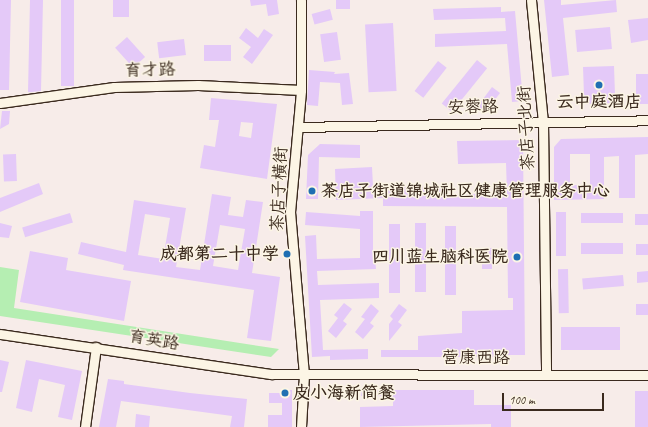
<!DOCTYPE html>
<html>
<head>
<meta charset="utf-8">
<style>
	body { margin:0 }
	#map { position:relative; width:648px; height:427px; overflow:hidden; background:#f7ece9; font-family:Caveat,"LXGW WenKai TC",sans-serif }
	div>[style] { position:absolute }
	.green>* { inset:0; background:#b5eeb2 }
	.building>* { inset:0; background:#e4c9f8; transform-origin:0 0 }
	.roads { filter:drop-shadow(1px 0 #3b2a1e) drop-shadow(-1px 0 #3b2a1e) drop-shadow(0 1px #3b2a1e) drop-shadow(0 -1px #3b2a1e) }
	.minor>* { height:9px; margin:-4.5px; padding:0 4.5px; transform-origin:4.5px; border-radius:4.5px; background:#fcf5e5 }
	.dots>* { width:11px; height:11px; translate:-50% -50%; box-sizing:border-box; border:2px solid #fcf5e5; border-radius:50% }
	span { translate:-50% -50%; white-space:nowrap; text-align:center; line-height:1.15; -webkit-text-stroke:3px #fcf5e5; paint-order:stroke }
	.street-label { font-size:17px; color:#3b2a1e }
	.poi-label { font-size:17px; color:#3b2a1e; font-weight:700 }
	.left { translate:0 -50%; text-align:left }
	.right { translate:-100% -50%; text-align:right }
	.scale { position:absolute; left:502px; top:393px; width:102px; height:18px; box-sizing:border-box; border:2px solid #3b2a1e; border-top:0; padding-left:5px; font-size:12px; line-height:14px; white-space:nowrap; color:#3b2a1e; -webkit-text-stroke:3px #fcf5e5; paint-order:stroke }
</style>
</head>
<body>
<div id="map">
	<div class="green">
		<div style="clip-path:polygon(0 267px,19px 270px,14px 308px,279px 349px,271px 357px,0 316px)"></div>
	</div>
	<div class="building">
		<div style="clip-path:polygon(0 0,11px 0,9px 90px,0 90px)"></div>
		<div style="clip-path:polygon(30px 0,43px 0,41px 91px,32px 92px,28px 92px)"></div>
		<div style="left:61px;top:0;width:13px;height:86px"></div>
		<div style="left:113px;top:0;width:16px;height:17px"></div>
		<div style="clip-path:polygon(250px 0,277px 0,279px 14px,268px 16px,266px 4px,251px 6px)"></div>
		<div style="left:336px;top:0;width:14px;height:9px"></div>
		<div style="clip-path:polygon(544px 0,561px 0,561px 5px,616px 0,617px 12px,563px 18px,569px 75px,552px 77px)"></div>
		<div style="clip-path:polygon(501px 7px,501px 12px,515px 11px,523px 101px,512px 102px,507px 44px,435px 47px,435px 34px,506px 31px,505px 18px,434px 20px,433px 9px)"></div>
		<div style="left:330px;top:9px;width:11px;height:19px;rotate:75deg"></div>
		<div style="clip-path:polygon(648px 18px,648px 40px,631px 43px,628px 20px)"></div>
		<div style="left:393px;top:23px;width:68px;height:28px;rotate:87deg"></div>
		<div style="left:610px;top:27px;width:22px;height:35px;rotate:85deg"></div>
		<div style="clip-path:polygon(246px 28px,258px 38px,264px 29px,273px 35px,252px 64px,243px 57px,251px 47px,239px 38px)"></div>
		<div style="left:337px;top:32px;width:28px;height:17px;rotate:82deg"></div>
		<div style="left:127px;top:37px;width:27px;height:16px;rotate:48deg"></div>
		<div style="left:184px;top:39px;width:16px;height:27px;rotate:83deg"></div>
		<div style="left:204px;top:45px;width:27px;height:16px"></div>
		<div style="left:477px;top:60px;width:13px;height:56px;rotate:39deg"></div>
		<div style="left:438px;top:61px;width:11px;height:38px;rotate:38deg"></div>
		<div style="left:614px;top:66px;width:37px;height:31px;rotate:88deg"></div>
		<div style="clip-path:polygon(309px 70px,335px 72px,334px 74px,349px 73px,353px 104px,342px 105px,340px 83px,320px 82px,318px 106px,307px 105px)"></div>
		<div style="left:636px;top:74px;width:12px;height:30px"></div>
		<div style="left:492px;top:87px;width:10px;height:24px;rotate:37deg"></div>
		<div style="clip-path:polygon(evenodd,211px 98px,277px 104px,267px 179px,200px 168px,204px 145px,215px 147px,219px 120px,209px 120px,211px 98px,241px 122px,253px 123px,251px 138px,239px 136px,241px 122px)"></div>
		<div style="clip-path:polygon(2px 111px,10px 111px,9px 124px,0 129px)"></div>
		<div style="clip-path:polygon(evenodd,648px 137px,648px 154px,635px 155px,635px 198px,619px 198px,619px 156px,604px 157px,604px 199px,554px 200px,554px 147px,561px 139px,648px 137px,570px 154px,590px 154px,590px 185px,570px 185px,570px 154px)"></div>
		<div style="clip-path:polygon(523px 140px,525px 355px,505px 355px,505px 357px,381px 357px,381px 350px,418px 350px,418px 336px,462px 333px,462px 311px,513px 310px,513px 298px,508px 298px,507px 207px,383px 206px,383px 198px,336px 200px,335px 169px,372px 167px,373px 186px,447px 187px,447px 194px,507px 194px,506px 163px,458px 164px,457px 141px)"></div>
		<div style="clip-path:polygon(320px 144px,360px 145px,360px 158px,319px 157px,318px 199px,306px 199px,308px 155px)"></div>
		<div style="left:16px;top:154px;width:27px;height:13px;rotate:88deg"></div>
		<div style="clip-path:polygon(39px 183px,43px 194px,0 212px,0 198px)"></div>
		<div style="clip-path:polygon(evenodd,212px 194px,231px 197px,228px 215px,243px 217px,246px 200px,263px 202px,252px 273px,280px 277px,271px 341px,247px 338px,254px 290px,123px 270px,124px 265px,78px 254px,81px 242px,126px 252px,134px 200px,186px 208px,176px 267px,200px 270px,212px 194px,145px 214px,170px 218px,163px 259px,138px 255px,145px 214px,212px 194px,220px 225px,245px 229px,238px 270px,213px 266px,220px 225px)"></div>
		<div style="clip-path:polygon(360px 211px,373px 211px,373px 257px,375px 257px,376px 269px,317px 271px,318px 285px,379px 283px,379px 298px,320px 300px,323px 350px,368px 349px,368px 359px,330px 360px,330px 356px,312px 357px,305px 236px,316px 235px,317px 259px,360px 258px,360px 229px,305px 225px,306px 212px,360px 216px)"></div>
		<div style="left:556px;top:212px;width:10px;height:44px"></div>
		<div style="left:70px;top:213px;width:10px;height:50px;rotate:73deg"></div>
		<div style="left:623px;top:213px;width:10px;height:42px;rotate:90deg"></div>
		<div style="left:648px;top:214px;width:11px;height:13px;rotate:90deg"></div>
		<div style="clip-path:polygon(0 223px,12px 226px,9px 238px,0 237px)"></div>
		<div style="left:415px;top:223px;width:11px;height:69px"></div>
		<div style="left:389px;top:224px;width:11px;height:69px"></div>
		<div style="left:445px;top:226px;width:11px;height:69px"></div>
		<div style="left:623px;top:243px;width:11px;height:42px;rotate:90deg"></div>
		<div style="left:636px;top:244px;width:12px;height:11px"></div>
		<div style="left:482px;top:248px;width:10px;height:21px"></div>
		<div style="clip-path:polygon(30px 251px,68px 258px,66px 270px,131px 281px,124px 321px,20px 302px)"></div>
		<div style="left:568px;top:269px;width:44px;height:10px;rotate:89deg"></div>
		<div style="clip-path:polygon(648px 271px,648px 282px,637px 283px,637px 272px)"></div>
		<div style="left:623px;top:275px;width:11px;height:41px;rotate:85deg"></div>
		<div style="clip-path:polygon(344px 303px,352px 309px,343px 321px,347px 324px,336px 338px,328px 331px,338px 318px,334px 315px)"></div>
		<div style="clip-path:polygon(371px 304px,379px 311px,370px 323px,374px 326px,363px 339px,355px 332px,365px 319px,361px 317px)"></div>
		<div style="clip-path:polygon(399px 304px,407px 310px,398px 322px,402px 325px,389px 341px,389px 324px,393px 319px,390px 316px)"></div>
		<div style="left:636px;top:304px;width:12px;height:11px"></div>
		<div style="left:561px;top:327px;width:59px;height:23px"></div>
		<div style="clip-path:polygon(0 360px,9px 362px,2px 392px,0 392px)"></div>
		<div style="clip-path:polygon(26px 360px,82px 371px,72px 420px,58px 417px,65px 385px,39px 379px,32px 412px,16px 408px)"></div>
		<div style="clip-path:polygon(108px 379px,124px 381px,124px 384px,190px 393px,247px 399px,244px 427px,230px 427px,232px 416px,121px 401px,116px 427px,99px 427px)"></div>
		<div style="clip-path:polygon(282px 390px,292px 390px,292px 427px,268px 427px,268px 415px,282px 415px,282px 403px,269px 403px,269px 393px,282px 393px)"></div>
		<div style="clip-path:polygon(362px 390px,474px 390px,474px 405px,511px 405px,511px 427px,491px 427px,491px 424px,360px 427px,360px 407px,393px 406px,393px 396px,361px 396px)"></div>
		<div style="left:635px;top:391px;width:13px;height:36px"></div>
		<div style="clip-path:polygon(136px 414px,150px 416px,149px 427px,135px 427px)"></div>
	</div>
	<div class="roads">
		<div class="minor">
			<div style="left:531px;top:0;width:123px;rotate:84.4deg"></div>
			<div style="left:543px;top:122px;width:252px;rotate:89.3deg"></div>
			<div style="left:0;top:103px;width:115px;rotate:-8deg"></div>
			<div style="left:114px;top:87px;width:84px;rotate:-1.4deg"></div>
			<div style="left:198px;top:85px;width:103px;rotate:2.8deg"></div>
			<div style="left:299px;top:127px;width:349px;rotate:-1.1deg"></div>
			<div style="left:0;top:334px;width:274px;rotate:8.4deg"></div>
			<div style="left:271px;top:374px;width:377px;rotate:0.2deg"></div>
			<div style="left:85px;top:427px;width:81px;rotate:-82.2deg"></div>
			<div style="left:301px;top:427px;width:52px;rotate:-86.7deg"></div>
			<div style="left:304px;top:375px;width:164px;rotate:-94.9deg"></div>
			<div style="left:290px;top:212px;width:122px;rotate:-84.8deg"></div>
			<div style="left:301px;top:90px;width:90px;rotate:-90deg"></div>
		</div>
	</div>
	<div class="dots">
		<div style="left:599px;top:85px;background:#1f6fb2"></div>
		<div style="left:312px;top:191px;background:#1f6fb2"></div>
		<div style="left:287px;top:254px;background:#1f6fb2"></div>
		<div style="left:517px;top:257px;background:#1f6fb2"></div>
		<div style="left:285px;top:393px;background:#1f6fb2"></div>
	</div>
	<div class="street-label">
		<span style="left:150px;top:70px;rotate:-2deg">育才路</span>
		<span style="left:473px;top:107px;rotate:-1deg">安蓉路</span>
		<span style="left:526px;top:128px;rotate:-93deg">茶店子北街</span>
		<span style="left:279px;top:189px;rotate:-87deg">茶店子横街</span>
		<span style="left:154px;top:340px;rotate:9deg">育英路</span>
		<span style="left:476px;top:358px">营康西路</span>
	</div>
	<div class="poi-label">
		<span style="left:599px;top:102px">云中庭酒店</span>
		<span class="left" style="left:321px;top:191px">茶店子街道锦城社区健康管理服务中心</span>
		<span class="right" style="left:279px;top:254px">成都第二十中学</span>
		<span class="right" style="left:508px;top:257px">四川蓝生脑科医院</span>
		<span class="left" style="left:293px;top:393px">皮小海新简餐</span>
	</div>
	<div class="scale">100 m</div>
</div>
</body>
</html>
